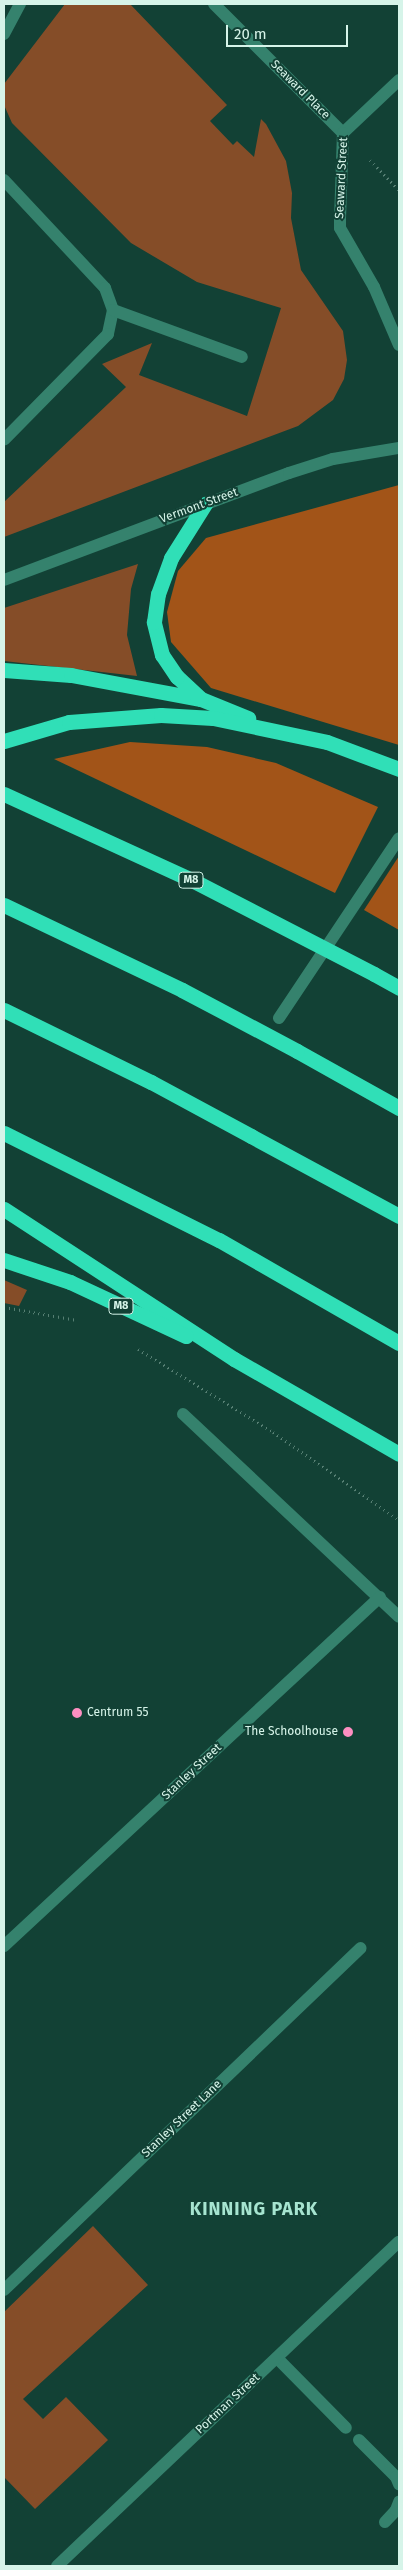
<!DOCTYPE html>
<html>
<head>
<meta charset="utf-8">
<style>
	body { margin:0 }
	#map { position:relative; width:403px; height:2570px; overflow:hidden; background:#124135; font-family:"Fira Sans",sans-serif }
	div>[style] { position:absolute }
	.green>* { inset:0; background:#854d28 }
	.forest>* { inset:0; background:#a25418 }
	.path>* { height:3px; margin-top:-1.5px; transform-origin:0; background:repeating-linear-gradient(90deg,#567f73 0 1px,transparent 0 5px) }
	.service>* { height:12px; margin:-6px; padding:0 6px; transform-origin:6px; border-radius:6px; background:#35826d }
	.minor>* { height:12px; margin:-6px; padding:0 6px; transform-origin:6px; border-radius:6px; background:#35826d }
	.motorway>* { height:15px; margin:-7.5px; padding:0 7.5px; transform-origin:7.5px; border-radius:7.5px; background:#30dfb7 }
	.motorway-bridge>* { height:15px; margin:-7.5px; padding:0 7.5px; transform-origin:7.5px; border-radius:7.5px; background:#30dfb7 }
	.dots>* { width:14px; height:14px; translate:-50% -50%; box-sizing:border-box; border:2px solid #124135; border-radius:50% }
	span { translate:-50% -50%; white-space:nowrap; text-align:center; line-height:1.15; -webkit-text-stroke:4px #124135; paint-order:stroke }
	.shield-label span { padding:1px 4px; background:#124135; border:1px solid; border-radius:4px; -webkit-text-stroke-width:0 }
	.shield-label { font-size:11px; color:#d6f4e9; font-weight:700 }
	.street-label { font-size:12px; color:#d6f4e9 }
	.poi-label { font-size:12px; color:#d6f4e9 }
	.left { translate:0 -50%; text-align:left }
	.right { translate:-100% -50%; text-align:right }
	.district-label { font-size:18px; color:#a6e4d0; font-weight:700; letter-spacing:1px }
	.frame { position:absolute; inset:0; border:5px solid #d6f4e9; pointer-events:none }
	.scale { position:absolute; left:226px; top:25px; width:122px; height:22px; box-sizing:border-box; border:2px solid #d6f4e9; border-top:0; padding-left:6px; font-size:15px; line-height:18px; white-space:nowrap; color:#d6f4e9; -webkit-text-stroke:4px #124135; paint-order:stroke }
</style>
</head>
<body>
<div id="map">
	<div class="green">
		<div style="clip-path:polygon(65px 4px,130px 4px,227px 105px,210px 121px,233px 145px,237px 141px,254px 157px,261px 119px,266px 124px,286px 161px,292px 193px,291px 218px,301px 270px,343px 331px,347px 360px,344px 379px,333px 400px,298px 426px,4px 537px,4px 502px,126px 387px,102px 364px,152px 343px,139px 375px,247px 416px,281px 308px,197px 282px,131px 243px,12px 123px,4px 105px,4px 84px)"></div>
		<div style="clip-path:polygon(138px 564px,131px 589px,127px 635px,137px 676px,4px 661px,4px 608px)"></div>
		<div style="clip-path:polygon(4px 1280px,27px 1290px,19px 1306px,4px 1303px)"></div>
		<div style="clip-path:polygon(93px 2226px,148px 2285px,23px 2399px,43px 2419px,66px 2397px,108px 2440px,35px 2509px,4px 2477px,4px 2312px)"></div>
	</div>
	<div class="forest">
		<div style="clip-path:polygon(399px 485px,399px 745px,211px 688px,171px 642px,167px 612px,178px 571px,206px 538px)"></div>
		<div style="clip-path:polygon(130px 742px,207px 747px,276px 763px,378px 807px,335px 893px,54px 759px)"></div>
		<div style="clip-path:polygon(399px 856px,399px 930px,364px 910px)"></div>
	</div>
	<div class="path">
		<div style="left:370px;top:160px;width:42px;rotate:46deg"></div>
		<div style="left:4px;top:1307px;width:74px;rotate:10.1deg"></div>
		<div style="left:138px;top:1349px;width:158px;rotate:31.6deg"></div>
		<div style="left:273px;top:1432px;width:154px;rotate:34.9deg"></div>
	</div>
	<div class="service">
		<div style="left:4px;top:34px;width:34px;rotate:-62deg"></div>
		<div style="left:4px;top:180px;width:148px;rotate:46.9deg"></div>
		<div style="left:105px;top:288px;width:23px;rotate:70deg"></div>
		<div style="left:113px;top:310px;width:25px;rotate:102deg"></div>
		<div style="left:108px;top:334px;width:148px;rotate:134.5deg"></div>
		<div style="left:113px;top:310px;width:137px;rotate:20deg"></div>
		<div style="left:279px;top:1018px;width:216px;rotate:-56.3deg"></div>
		<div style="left:183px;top:1414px;width:296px;rotate:43.2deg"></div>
		<div style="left:4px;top:2290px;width:494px;rotate:-43.8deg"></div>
		<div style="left:277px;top:2358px;width:98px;rotate:45.4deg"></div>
		<div style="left:359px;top:2440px;width:52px;rotate:45deg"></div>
		<div style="left:396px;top:2477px;width:8px;rotate:67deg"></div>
		<div style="left:385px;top:2522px;width:16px;rotate:-47deg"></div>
		<div style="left:396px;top:2510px;width:9px;rotate:-69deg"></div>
	</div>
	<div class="minor">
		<div style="left:214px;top:4px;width:182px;rotate:45deg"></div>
		<div style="left:399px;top:80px;width:77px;rotate:136.6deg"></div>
		<div style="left:343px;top:133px;width:86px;rotate:92deg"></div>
		<div style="left:340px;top:219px;width:9px;rotate:90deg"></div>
		<div style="left:340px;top:228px;width:68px;rotate:60deg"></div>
		<div style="left:374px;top:287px;width:63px;rotate:66.7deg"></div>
		<div style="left:4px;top:580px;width:304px;rotate:-20.6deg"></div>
		<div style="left:289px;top:473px;width:46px;rotate:-17.7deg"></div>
		<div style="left:333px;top:459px;width:67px;rotate:-9.5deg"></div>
		<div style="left:4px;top:1946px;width:513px;rotate:-42.87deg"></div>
		<div style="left:57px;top:2566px;width:471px;rotate:-43.5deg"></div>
	</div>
	<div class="motorway">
		<div style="left:4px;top:670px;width:67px;rotate:4.3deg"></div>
		<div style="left:71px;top:675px;width:132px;rotate:10.5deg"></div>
		<div style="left:201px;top:699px;width:51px;rotate:22deg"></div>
		<div style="left:201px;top:699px;width:33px;rotate:-137deg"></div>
		<div style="left:177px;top:677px;width:27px;rotate:-124deg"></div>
		<div style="left:162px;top:655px;width:34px;rotate:-104deg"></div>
		<div style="left:154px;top:622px;width:28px;rotate:-82deg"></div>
		<div style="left:158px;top:594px;width:38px;rotate:-70deg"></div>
		<div style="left:171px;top:558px;width:64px;rotate:-57.8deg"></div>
		<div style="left:4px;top:741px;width:68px;rotate:-16.3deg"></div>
		<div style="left:69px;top:722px;width:92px;rotate:-4.4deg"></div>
		<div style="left:161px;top:715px;width:52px;rotate:3.3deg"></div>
		<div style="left:213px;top:718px;width:116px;rotate:11.9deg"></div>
		<div style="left:327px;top:742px;width:77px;rotate:20.6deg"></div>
		<div style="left:374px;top:974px;width:29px;rotate:29deg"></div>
		<div style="left:297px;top:1051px;width:117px;rotate:29.2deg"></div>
		<div style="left:4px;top:1133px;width:240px;rotate:26.5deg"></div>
		<div style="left:219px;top:1240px;width:207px;rotate:29.8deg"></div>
		<div style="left:251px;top:1136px;width:168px;rotate:28.4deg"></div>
		<div style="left:4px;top:1209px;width:275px;rotate:33.1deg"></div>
		<div style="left:234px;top:1359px;width:190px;rotate:29.9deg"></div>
		<div style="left:4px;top:1260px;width:70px;rotate:18.4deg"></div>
		<div style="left:70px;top:1282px;width:128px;rotate:25deg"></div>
	</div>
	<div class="motorway-bridge">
		<div style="left:4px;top:794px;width:205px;rotate:24.6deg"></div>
		<div style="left:190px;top:879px;width:207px;rotate:27.3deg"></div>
		<div style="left:4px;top:905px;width:197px;rotate:25.5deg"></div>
		<div style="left:182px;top:990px;width:130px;rotate:27.9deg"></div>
		<div style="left:4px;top:1010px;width:164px;rotate:26.1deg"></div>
		<div style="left:151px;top:1082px;width:114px;rotate:28.4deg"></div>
	</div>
	<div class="dots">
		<div style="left:77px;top:1713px;background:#fd8ec1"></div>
		<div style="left:348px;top:1732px;background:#fd8ec1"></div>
	</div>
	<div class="shield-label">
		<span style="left:191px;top:880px">M8</span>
		<span style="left:121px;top:1306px">M8</span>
	</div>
	<div class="street-label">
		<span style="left:300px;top:90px;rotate:45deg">Seaward Place</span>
		<span style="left:342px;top:178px;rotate:-87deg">Seaward Street</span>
		<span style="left:199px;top:506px;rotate:-20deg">Vermont Street</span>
		<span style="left:192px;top:1772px;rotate:-43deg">Stanley Street</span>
		<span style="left:182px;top:2119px;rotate:-44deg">Stanley Street Lane</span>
		<span style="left:228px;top:2404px;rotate:-43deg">Portman Street</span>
	</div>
	<div class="poi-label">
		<span class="left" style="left:87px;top:1713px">Centrum 55</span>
		<span class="right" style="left:338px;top:1732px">The Schoolhouse</span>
	</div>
	<div class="district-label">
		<span style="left:254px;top:2209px">KINNING PARK</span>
	</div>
	<div class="frame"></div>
	<div class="scale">20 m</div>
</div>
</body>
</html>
